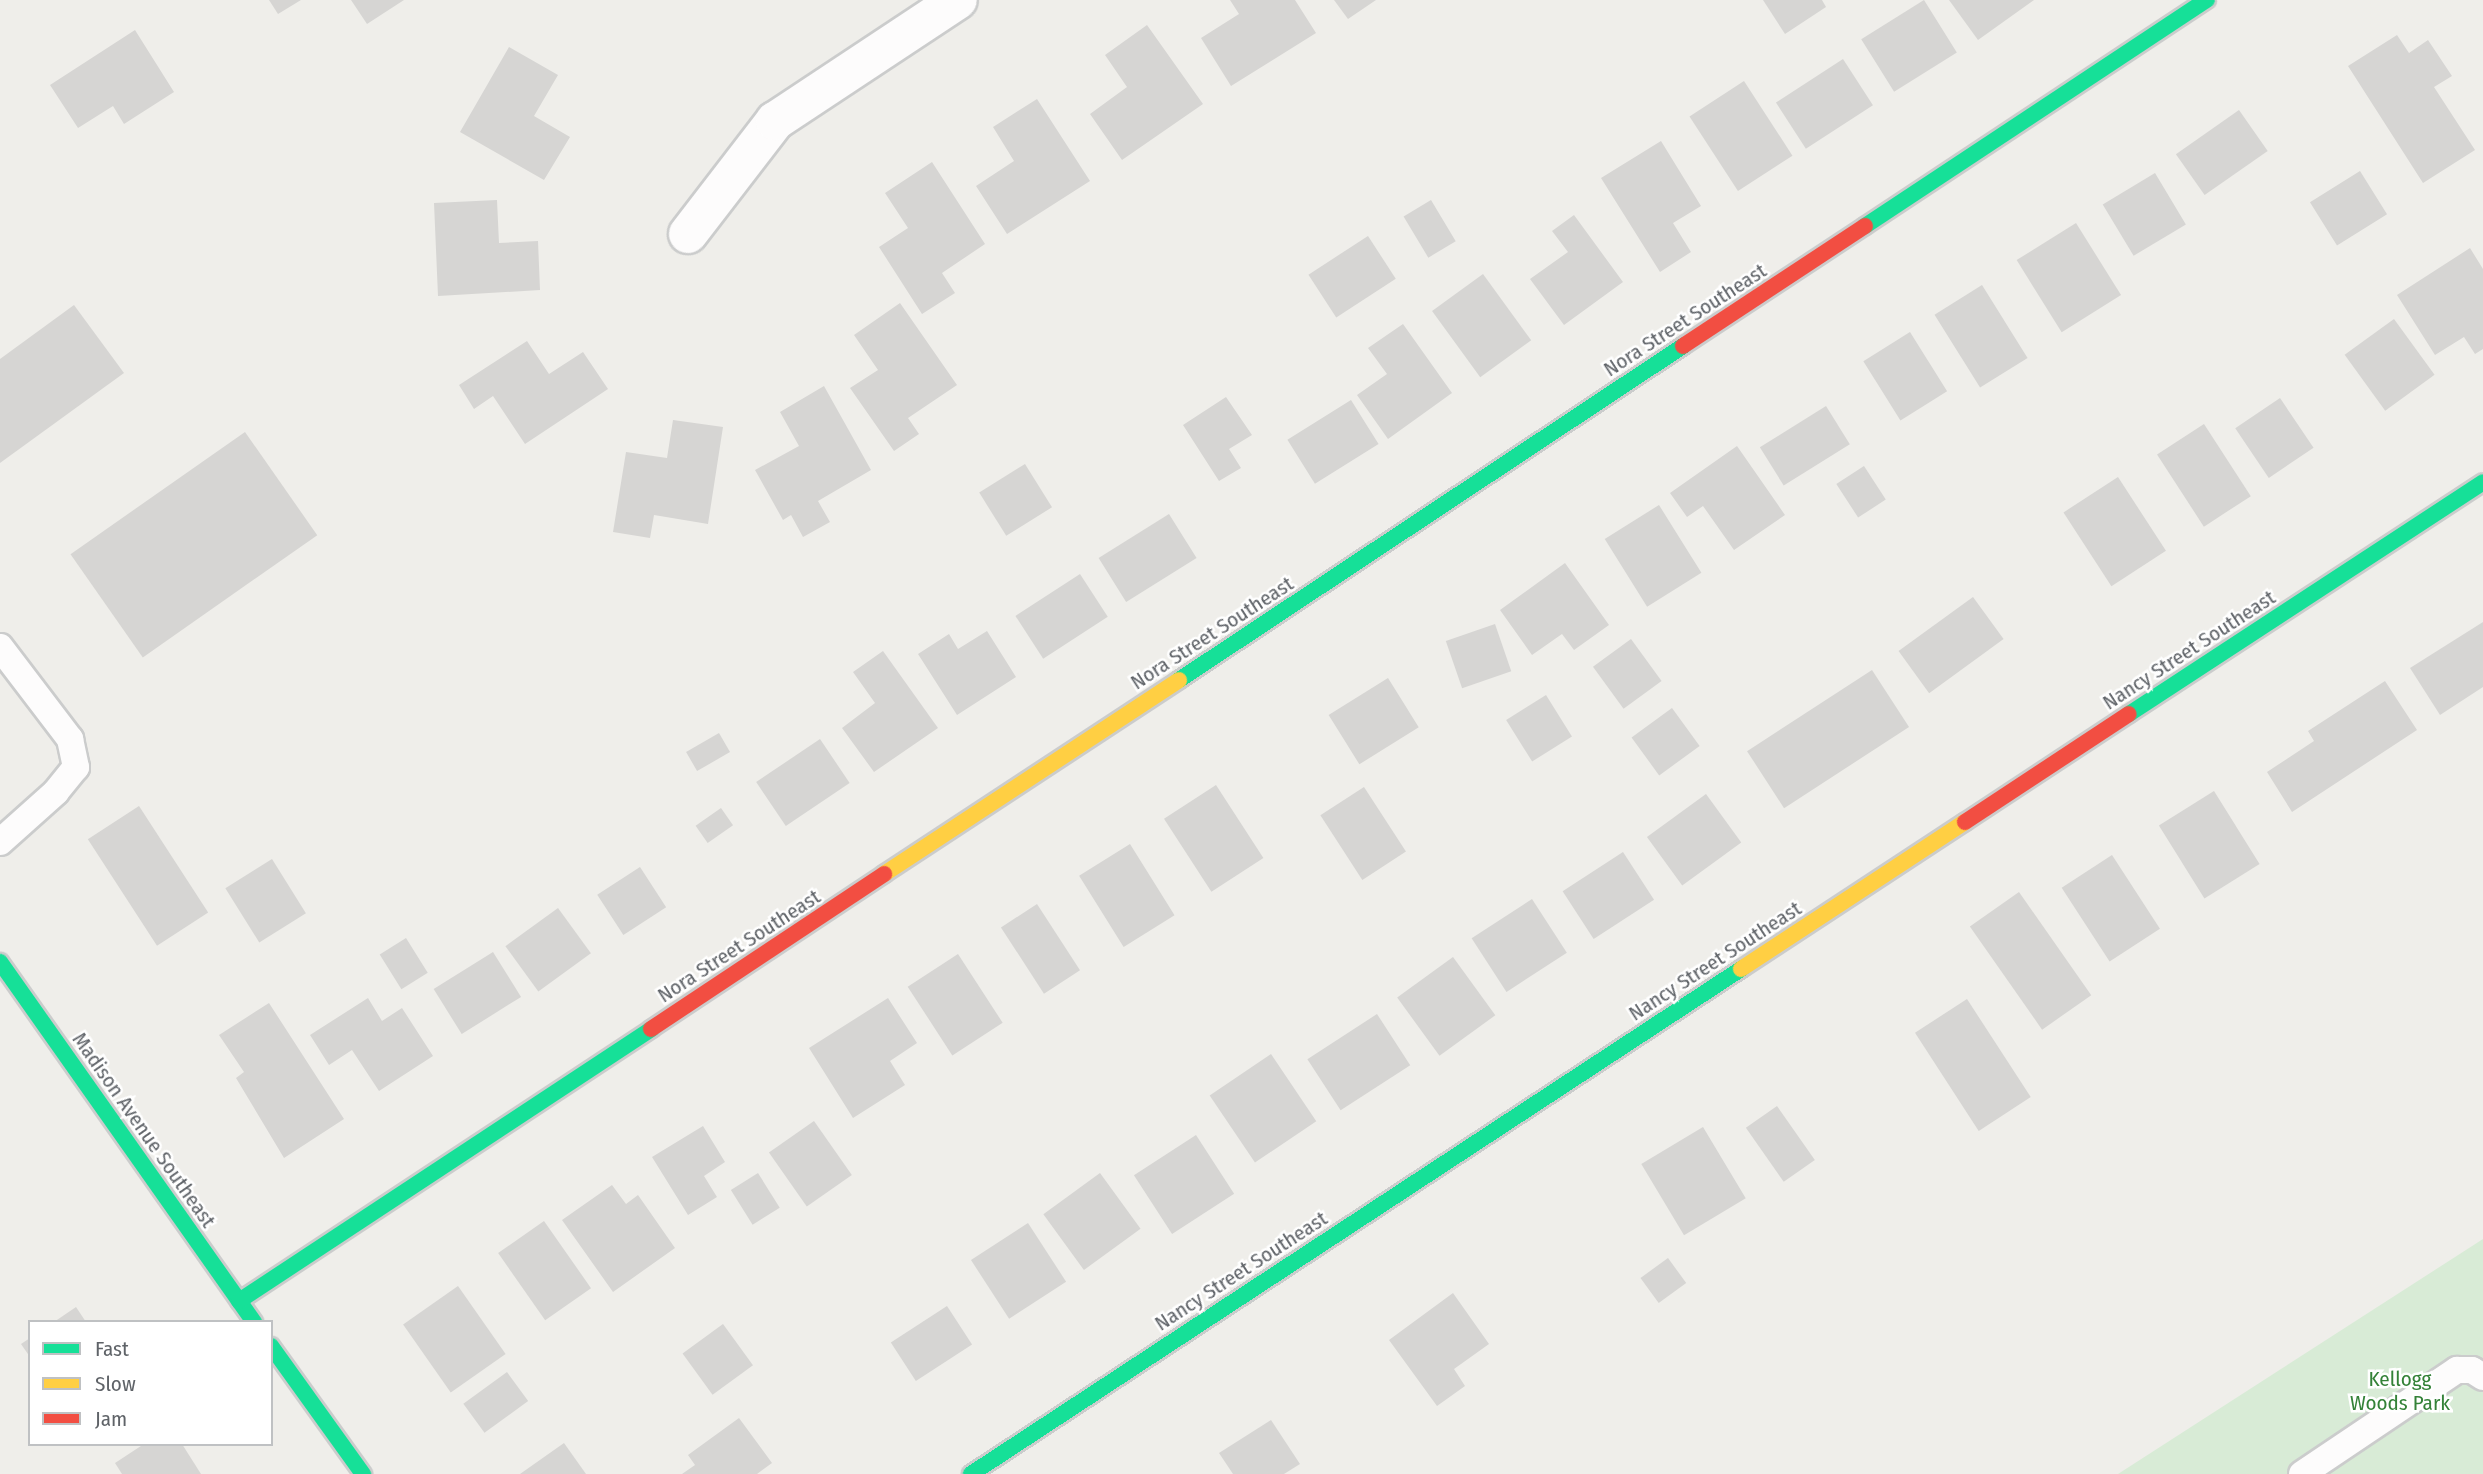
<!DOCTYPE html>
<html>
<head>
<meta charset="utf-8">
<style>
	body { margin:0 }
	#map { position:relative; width:2483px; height:1474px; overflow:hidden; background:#efeeea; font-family:"Fira Sans Condensed",sans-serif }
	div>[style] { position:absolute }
	.green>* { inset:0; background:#d8ebd6 }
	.building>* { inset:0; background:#d6d5d3; transform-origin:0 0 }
	.roads { filter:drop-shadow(2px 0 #cbcccc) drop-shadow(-2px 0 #cbcccc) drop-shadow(0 2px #cbcccc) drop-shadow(0 -2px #cbcccc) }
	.lane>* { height:26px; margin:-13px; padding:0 13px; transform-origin:13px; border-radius:13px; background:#fdfcfc }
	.street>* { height:38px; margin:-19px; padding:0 19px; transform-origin:19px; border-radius:19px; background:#fdfcfc }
	.fast>* { height:16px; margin:-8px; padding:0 8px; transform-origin:8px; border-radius:8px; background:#16e098 }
	.slow>* { height:16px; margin:-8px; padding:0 8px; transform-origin:8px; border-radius:8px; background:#ffcf43 }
	.jam>* { height:16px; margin:-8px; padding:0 8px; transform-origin:8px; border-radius:8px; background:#f24e42 }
	span { translate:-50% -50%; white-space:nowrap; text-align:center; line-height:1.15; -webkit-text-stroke:5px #fff; paint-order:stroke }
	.street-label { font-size:21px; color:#5f6368 }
	.park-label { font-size:21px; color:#348238 }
	.legend { position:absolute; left:28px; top:1320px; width:245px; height:126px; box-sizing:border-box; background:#fff; border:2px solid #bfc1c3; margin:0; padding:9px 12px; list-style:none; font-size:21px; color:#5f6368 }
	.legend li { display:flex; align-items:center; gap:14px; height:35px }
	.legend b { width:35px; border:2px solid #bfc1c3 }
</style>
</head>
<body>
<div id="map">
	<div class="green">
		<div style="clip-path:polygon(2483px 1239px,2483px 1474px,2118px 1474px)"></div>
	</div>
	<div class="building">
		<div style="clip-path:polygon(269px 0,301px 0,278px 14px)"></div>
		<div style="clip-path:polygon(351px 0,404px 0,367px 24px)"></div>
		<div style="clip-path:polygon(1230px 0,1295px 0,1316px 33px,1231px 86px,1201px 38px,1239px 14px)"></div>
		<div style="clip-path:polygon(1334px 0,1376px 0,1348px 19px)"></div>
		<div style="clip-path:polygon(1763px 0,1822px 0,1826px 7px,1785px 34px)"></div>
		<div style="left:1924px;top:0;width:62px;height:74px;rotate:58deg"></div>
		<div style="clip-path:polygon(1949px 0,2034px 0,1978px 40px)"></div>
		<div style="clip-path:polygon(1147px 25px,1203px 104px,1122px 160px,1090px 114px,1127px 87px,1105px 55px)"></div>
		<div style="clip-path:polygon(135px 30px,174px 92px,124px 124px,113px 106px,78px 128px,50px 85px)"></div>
		<div style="clip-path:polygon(2397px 35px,2409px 53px,2428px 40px,2452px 76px,2434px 87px,2475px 150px,2423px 183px,2348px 66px)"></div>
		<div style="clip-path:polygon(509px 47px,558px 75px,534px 116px,570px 137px,544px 180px,460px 132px)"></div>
		<div style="left:1843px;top:59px;width:55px;height:80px;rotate:57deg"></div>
		<div style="left:1744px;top:81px;width:89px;height:65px;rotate:57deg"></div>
		<div style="clip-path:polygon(1037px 99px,1090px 181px,1007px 234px,976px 186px,1014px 161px,993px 127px)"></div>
		<div style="left:2239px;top:110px;width:50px;height:77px;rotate:55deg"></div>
		<div style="clip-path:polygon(1661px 141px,1701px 206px,1673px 223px,1691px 252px,1660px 272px,1601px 178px)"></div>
		<div style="clip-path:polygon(932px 162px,985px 244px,942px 273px,955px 293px,922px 314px,879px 247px,908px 228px,885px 193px)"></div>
		<div style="left:2360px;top:171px;width:51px;height:59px;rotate:58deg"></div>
		<div style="left:2155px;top:173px;width:60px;height:61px;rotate:59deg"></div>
		<div style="clip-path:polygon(497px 200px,499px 243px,538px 241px,540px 290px,438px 296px,434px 203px)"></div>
		<div style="left:1431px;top:200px;width:48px;height:32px;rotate:59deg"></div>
		<div style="clip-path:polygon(1574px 215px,1623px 282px,1564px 325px,1530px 279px,1568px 252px,1552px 231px)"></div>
		<div style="left:2076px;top:223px;width:85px;height:70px;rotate:58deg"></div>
		<div style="left:1368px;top:236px;width:51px;height:71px;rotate:57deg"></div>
		<div style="clip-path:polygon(2470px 248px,2483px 269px,2483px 349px,2475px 354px,2464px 337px,2435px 355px,2397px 295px)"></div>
		<div style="left:1483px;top:274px;width:82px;height:63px;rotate:54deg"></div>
		<div style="left:1982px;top:285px;width:86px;height:56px;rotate:58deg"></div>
		<div style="clip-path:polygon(900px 303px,957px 385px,908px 418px,919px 434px,894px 451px,850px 388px,878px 370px,854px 335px)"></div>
		<div style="clip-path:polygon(74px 305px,124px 373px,0 463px,0 359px)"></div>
		<div style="left:2394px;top:319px;width:69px;height:61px;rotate:54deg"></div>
		<div style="clip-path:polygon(1403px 324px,1452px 393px,1388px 439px,1357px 395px,1387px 374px,1368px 348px)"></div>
		<div style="left:1910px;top:332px;width:70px;height:55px;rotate:58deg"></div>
		<div style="clip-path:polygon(527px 341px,549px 374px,583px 352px,608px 389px,525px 444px,493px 396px,474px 409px,459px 385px)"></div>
		<div style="clip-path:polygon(824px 386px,871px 470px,818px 501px,830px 522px,803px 537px,791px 515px,783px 520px,755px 470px,799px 446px,780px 412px)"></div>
		<div style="clip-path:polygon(1226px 397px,1252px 435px,1229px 449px,1241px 468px,1219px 481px,1183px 425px)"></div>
		<div style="left:2280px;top:398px;width:60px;height:54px;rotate:56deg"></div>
		<div style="left:1351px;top:400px;width:52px;height:75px;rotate:58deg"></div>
		<div style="left:1826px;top:406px;width:45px;height:78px;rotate:58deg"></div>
		<div style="clip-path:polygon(673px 420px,723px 427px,708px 524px,654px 515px,650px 538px,613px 532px,626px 452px,667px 458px)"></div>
		<div style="left:2204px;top:424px;width:86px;height:56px;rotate:57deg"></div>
		<div style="left:245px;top:432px;width:126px;height:213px;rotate:55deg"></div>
		<div style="clip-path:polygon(1737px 446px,1785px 515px,1734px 550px,1703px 506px,1687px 517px,1670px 493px)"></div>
		<div style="left:1025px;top:464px;width:51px;height:54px;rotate:58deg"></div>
		<div style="left:1864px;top:466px;width:40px;height:33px;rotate:57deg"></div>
		<div style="left:2118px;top:477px;width:88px;height:65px;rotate:57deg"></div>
		<div style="left:1659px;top:505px;width:80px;height:64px;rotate:58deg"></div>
		<div style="left:1169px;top:514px;width:52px;height:83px;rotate:58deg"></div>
		<div style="clip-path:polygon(1565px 563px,1609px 625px,1574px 650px,1562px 634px,1532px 655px,1500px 610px)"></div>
		<div style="left:1080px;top:574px;width:51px;height:77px;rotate:57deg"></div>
		<div style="left:1973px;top:597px;width:52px;height:92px;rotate:54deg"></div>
		<div style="clip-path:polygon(2483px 622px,2483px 687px,2440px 715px,2410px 668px)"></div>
		<div style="left:1495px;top:624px;width:50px;height:52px;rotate:71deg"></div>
		<div style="clip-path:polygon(987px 631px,1016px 677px,957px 715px,918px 654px,949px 634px,958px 649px)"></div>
		<div style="left:1631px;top:639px;width:52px;height:47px;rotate:54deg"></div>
		<div style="clip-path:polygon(883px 651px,938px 728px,874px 772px,842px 728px,875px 703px,853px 672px)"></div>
		<div style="left:1872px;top:670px;width:68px;height:149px;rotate:57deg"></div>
		<div style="left:1388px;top:678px;width:58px;height:70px;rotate:58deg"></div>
		<div style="clip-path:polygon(2385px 681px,2417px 730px,2292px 812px,2267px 772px,2314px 741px,2308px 731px)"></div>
		<div style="left:1546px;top:695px;width:49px;height:47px;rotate:58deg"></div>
		<div style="left:1672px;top:708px;width:47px;height:50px;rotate:54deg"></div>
		<div style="left:719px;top:733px;width:22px;height:38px;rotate:60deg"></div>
		<div style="left:820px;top:739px;width:53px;height:77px;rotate:56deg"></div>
		<div style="left:1216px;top:785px;width:87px;height:62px;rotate:57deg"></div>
		<div style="left:1364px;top:787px;width:77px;height:52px;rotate:57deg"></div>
		<div style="left:2214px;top:791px;width:86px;height:65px;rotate:58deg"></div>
		<div style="left:1706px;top:794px;width:60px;height:73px;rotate:54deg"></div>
		<div style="left:139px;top:806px;width:127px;height:61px;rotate:57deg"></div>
		<div style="left:721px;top:808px;width:21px;height:31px;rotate:55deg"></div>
		<div style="left:1130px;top:844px;width:84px;height:60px;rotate:58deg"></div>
		<div style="left:1623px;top:852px;width:57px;height:72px;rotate:57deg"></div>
		<div style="left:2112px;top:855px;width:88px;height:60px;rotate:57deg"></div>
		<div style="left:272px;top:859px;width:64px;height:55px;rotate:58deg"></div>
		<div style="left:640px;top:867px;width:48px;height:51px;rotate:57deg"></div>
		<div style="left:2019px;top:892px;width:126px;height:60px;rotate:55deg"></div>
		<div style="left:1532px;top:899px;width:64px;height:72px;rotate:57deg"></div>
		<div style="left:1037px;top:904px;width:79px;height:43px;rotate:57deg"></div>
		<div style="left:558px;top:908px;width:56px;height:65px;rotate:54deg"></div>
		<div style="left:406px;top:938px;width:41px;height:31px;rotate:58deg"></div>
		<div style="left:493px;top:952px;width:53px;height:70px;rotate:58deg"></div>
		<div style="left:958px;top:954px;width:82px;height:60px;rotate:57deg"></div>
		<div style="left:1453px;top:957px;width:72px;height:69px;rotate:54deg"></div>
		<div style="clip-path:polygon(368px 998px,382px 1021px,402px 1008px,433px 1056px,379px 1091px,352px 1050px,329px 1065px,310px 1035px)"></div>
		<div style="clip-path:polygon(888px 998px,917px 1043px,890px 1061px,905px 1085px,853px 1118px,809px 1048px)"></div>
		<div style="left:1967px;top:999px;width:117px;height:62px;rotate:57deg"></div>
		<div style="clip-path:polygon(269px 1003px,344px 1119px,284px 1158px,236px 1078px,244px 1072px,219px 1035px)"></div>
		<div style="left:1377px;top:1014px;width:61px;height:83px;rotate:57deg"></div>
		<div style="left:1271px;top:1054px;width:81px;height:74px;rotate:56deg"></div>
		<div style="left:1777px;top:1106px;width:66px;height:38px;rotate:55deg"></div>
		<div style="left:814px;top:1121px;width:66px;height:55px;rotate:55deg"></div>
		<div style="clip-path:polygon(703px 1126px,725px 1162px,704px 1176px,717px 1197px,688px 1215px,652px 1157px)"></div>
		<div style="left:1703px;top:1127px;width:83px;height:72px;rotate:59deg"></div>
		<div style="left:1196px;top:1135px;width:70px;height:74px;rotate:57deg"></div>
		<div style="left:758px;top:1173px;width:41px;height:32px;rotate:58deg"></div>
		<div style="left:1100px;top:1173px;width:69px;height:70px;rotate:54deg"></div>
		<div style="clip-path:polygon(612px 1185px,626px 1204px,638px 1195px,675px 1248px,613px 1292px,562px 1220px)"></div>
		<div style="left:544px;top:1221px;width:82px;height:56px;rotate:55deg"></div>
		<div style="left:1028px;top:1223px;width:70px;height:68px;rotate:57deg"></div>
		<div style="left:1668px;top:1258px;width:31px;height:34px;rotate:54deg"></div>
		<div style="left:458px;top:1286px;width:83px;height:67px;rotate:55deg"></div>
		<div style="clip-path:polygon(1453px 1293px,1489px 1344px,1454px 1369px,1465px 1386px,1437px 1406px,1389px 1340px)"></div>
		<div style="left:947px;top:1306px;width:46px;height:67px;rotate:57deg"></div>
		<div style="clip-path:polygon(76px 1307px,86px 1322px,54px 1322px)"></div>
		<div style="left:723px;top:1324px;width:51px;height:50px;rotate:54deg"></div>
		<div style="clip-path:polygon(30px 1338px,30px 1357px,21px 1344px)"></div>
		<div style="left:507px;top:1372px;width:36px;height:54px;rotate:54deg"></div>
		<div style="clip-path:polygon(739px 1418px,772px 1463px,757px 1474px,682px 1474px,695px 1465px,688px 1455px)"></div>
		<div style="clip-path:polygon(1271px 1420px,1300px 1464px,1284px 1474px,1233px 1474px,1219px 1453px)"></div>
		<div style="clip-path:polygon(564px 1443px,586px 1474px,520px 1474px)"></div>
		<div style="clip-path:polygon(144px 1444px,182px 1444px,201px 1474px,122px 1474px,115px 1463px)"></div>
	</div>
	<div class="roads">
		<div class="lane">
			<div style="left:0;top:647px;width:116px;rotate:52.7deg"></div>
			<div style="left:70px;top:739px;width:29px;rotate:78deg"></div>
			<div style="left:76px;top:767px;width:32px;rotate:129deg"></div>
			<div style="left:56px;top:792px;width:75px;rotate:138.2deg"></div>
			<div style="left:2302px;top:1474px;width:187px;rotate:-33.9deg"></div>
			<div style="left:2457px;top:1370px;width:15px"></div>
			<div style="left:2472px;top:1370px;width:13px;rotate:32deg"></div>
		</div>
		<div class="street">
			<div style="left:688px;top:234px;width:143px;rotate:-52.4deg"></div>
			<div style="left:775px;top:121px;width:219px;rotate:-33.5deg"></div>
		</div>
		<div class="fast">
			<div style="left:1865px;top:226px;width:410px;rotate:-33.5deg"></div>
			<div style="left:1179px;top:680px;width:605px;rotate:-33.53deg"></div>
			<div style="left:2129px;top:714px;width:423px;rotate:-33.2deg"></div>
			<div style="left:0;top:962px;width:441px;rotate:54.8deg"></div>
			<div style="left:239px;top:1301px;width:494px;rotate:-33.4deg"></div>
			<div style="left:271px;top:1346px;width:158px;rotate:54.3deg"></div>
			<div style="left:971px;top:1474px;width:921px;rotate:-33.26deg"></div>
		</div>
		<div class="slow">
			<div style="left:884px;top:874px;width:353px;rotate:-33.3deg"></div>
			<div style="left:1741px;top:969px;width:268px;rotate:-33.3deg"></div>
		</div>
		<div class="jam">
			<div style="left:1683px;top:346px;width:218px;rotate:-33.4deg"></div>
			<div style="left:1965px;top:822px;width:196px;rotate:-33.4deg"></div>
			<div style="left:651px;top:1029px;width:280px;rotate:-33.6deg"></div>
		</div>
	</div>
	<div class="street-label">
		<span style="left:1685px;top:320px;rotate:-33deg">Nora Street Southeast</span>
		<span style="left:1212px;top:633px;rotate:-33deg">Nora Street Southeast</span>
		<span style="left:2189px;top:650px;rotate:-33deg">Nancy Street Southeast</span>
		<span style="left:739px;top:946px;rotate:-33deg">Nora Street Southeast</span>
		<span style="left:1715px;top:961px;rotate:-33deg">Nancy Street Southeast</span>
		<span style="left:144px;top:1130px;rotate:55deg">Madison Avenue Southeast</span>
		<span style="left:1241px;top:1271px;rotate:-33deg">Nancy Street Southeast</span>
	</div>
	<div class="park-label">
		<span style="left:2400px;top:1391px">Kellogg<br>Woods Park</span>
	</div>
	<ul class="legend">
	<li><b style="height:9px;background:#16e098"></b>Fast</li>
	<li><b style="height:9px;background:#ffcf43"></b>Slow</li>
	<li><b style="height:9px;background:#f24e42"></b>Jam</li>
	</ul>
</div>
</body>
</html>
